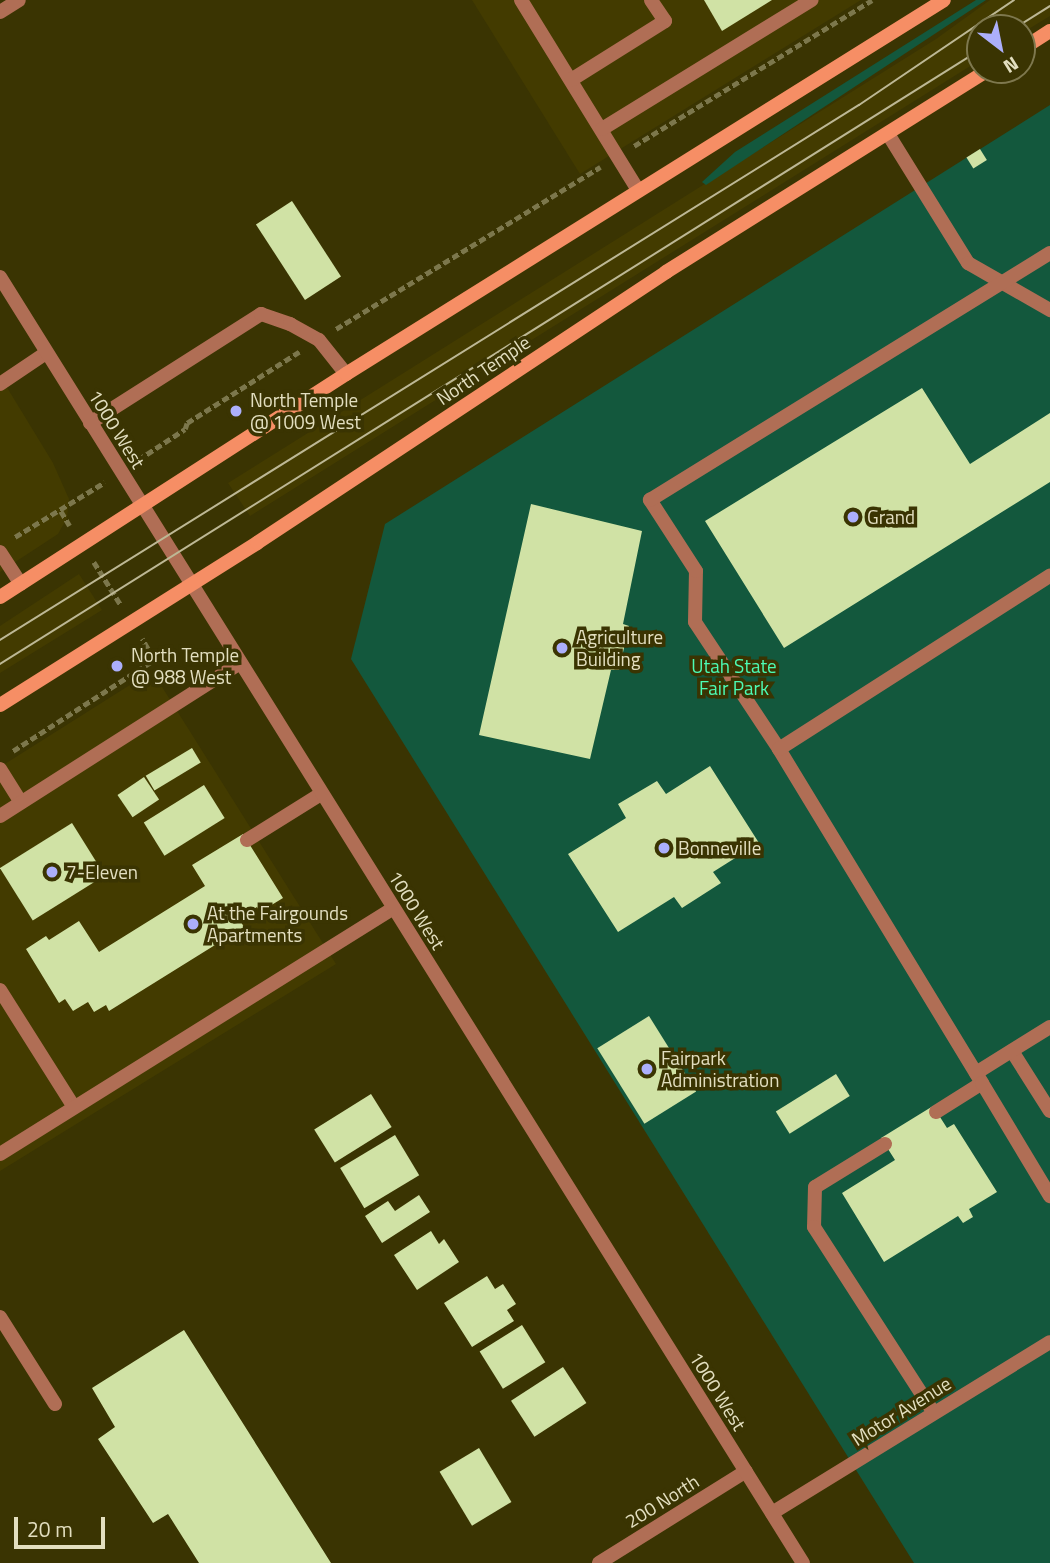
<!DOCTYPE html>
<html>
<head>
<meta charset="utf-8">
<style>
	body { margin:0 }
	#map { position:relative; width:1050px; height:1563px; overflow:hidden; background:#3a3402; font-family:"Titillium Web",sans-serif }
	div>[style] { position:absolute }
	.built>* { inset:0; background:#433b00 }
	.green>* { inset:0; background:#13583d }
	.building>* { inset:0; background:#d0e2a5; transform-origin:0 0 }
	.path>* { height:4.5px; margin-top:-2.25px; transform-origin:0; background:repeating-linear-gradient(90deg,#7c774c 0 7px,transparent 0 10.5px) }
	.service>* { height:14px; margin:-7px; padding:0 7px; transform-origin:7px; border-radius:7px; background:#b06e55 }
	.minor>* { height:14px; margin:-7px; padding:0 7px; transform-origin:7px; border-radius:7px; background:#b06e55 }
	.tertiary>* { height:14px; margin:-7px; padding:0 7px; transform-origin:7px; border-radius:7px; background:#b06e55 }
	.secondary>* { height:14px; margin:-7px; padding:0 7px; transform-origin:7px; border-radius:7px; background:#f68e65 }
	.tram>* { height:2px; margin:-1px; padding:0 1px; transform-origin:1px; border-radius:1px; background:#bdb895 }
	.dots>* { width:19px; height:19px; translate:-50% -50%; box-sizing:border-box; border:4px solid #3a3402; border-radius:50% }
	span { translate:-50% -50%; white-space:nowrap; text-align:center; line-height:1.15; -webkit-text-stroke:7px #3a3402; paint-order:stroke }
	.street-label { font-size:19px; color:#e3dfc0 }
	.poi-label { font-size:19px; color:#e3dfc0 }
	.left { translate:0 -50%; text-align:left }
	.park-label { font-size:19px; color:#4cfbb4 }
	.north { position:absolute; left:966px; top:14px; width:70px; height:70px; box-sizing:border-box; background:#3a3402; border:2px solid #7e784e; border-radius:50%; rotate:148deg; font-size:19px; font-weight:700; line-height:28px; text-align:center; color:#e3dfc0 }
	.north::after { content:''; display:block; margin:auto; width:24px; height:32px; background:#acaffb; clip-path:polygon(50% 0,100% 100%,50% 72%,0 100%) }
	.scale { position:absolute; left:14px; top:1517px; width:91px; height:32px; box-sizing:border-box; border:4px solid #e3dfc0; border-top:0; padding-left:9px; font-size:21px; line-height:24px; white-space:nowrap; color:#e3dfc0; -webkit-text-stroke:5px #3a3402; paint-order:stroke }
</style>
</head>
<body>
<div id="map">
	<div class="built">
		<div style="clip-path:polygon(472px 0,861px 0,580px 174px)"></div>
		<div style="clip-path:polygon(990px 0,1050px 0,1050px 16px,1022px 33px,1022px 28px,980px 28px,980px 60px,250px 516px,228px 483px,936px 39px)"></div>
		<div style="clip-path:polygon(0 376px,53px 463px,69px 499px,67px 518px,58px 534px,0 572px)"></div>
		<div style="clip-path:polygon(79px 574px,102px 610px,0 673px,0 626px)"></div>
		<div style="clip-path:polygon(152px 671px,336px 964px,0 1171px,0 767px)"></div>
	</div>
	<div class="green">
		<div style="clip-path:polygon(976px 0,986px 0,706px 185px,702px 182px,735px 152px)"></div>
		<div style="clip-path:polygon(1050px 105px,1050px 1563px,914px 1563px,351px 659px,385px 524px)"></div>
	</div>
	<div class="building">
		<div style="clip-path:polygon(704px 0,772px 0,722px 31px)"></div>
		<div style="left:980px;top:149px;width:13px;height:16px;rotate:58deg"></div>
		<div style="left:292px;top:201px;width:90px;height:43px;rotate:57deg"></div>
		<div style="clip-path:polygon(922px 388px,970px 464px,1050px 413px,1050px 482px,784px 648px,705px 521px)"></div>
		<div style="clip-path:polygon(531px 504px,642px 531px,623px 624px,629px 626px,619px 670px,611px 670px,590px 759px,479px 735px)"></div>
		<div style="left:192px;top:748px;width:17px;height:54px;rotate:59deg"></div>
		<div style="clip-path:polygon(710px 766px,759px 843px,713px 872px,721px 883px,682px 908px,674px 897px,618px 932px,568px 854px,626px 818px,618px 804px,657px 781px,666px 794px)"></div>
		<div style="left:144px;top:777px;width:27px;height:32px;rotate:56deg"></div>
		<div style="left:204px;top:785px;width:39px;height:71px;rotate:58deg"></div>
		<div style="left:72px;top:823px;width:62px;height:85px;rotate:58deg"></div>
		<div style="clip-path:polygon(243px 834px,283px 898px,260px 912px,257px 907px,247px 913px,249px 917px,241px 922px,244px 927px,109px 1011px,106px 1005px,94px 1012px,88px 1002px,73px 1011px,65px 999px,59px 1003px,26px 949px,46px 936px,49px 940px,79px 921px,99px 952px,205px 886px,192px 865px)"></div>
		<div style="left:649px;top:1016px;width:89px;height:61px;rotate:58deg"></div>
		<div style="left:836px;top:1074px;width:26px;height:71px;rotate:58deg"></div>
		<div style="left:371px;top:1094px;width:39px;height:67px;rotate:58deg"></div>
		<div style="clip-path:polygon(933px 1106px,947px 1128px,954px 1124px,997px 1192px,969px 1209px,973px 1217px,963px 1223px,958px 1216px,884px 1262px,842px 1193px,895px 1160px,881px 1138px)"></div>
		<div style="left:395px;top:1135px;width:47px;height:64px;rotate:59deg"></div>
		<div style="clip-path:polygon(419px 1195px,430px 1212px,382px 1243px,365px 1216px,388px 1201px,395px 1211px)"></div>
		<div style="clip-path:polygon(431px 1231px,439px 1244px,444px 1239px,459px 1262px,417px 1290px,394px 1255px)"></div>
		<div style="clip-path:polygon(487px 1276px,495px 1289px,503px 1284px,516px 1304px,507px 1310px,514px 1321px,472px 1347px,444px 1303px)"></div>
		<div style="left:522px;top:1325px;width:44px;height:50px;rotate:58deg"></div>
		<div style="clip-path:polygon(184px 1330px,331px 1563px,199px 1563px,168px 1514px,153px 1523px,98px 1439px,115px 1427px,92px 1388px)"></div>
		<div style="left:563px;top:1367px;width:43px;height:62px;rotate:57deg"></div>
		<div style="left:479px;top:1448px;width:63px;height:46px;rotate:59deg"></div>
	</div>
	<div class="path">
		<div style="left:634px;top:146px;width:279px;rotate:-31.5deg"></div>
		<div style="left:336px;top:329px;width:310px;rotate:-31.5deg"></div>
		<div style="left:138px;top:460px;width:56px;rotate:-33.4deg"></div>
		<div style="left:185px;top:429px;width:6px;rotate:-72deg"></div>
		<div style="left:187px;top:423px;width:133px;rotate:-32.4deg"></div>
		<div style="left:61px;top:511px;width:17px;rotate:59deg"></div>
		<div style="left:15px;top:537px;width:105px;rotate:-31.4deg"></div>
		<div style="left:94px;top:562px;width:51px;rotate:57.9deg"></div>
		<div style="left:13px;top:751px;width:166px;rotate:-32.9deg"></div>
		<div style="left:152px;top:661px;width:3px;rotate:-72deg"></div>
		<div style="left:153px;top:658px;width:22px;rotate:-120deg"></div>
	</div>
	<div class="service">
		<div style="left:521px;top:0;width:223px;rotate:58.4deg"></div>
		<div style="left:571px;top:80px;width:111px;rotate:-32.1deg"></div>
		<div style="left:665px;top:21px;width:25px;rotate:-124deg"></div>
		<div style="left:602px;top:129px;width:246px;rotate:-31.6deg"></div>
		<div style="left:888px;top:134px;width:152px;rotate:58.2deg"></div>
		<div style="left:968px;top:263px;width:95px;rotate:29.8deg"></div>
		<div style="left:0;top:384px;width:55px;rotate:-34deg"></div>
		<div style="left:90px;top:423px;width:203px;rotate:-32.5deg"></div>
		<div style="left:261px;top:314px;width:31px;rotate:19deg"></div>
		<div style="left:290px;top:324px;width:33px;rotate:29deg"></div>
		<div style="left:319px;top:340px;width:43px;rotate:51.5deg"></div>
		<div style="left:0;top:552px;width:38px;rotate:57deg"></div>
		<div style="left:779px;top:749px;width:152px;rotate:-123.5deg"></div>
		<div style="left:695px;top:622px;width:51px;rotate:-88.9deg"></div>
		<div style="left:696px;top:571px;width:85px;rotate:-122.9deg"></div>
		<div style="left:650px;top:500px;width:470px;rotate:-31.7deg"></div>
		<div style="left:0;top:769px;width:39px;rotate:58deg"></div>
		<div style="left:0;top:816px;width:285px;rotate:-32.5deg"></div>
		<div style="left:247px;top:840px;width:87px;rotate:-31.9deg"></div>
		<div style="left:0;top:990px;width:138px;rotate:57.7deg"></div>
		<div style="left:1012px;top:1051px;width:71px;rotate:57.7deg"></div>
		<div style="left:976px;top:1073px;width:87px;rotate:-31.9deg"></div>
		<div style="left:982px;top:1083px;width:391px;rotate:-121.3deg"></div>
		<div style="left:779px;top:749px;width:322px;rotate:-32.6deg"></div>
		<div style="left:936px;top:1112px;width:54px;rotate:-32.2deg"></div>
		<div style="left:982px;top:1083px;width:132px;rotate:59deg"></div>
		<div style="left:885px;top:1144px;width:82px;rotate:148.4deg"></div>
		<div style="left:815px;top:1187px;width:40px;rotate:91.4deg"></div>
		<div style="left:814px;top:1227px;width:221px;rotate:57.2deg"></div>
		<div style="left:0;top:1154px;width:464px;rotate:-32deg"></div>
		<div style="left:0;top:1317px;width:103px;rotate:57.7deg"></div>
		<div style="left:772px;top:1513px;width:326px;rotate:-31.6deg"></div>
	</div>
	<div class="minor">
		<div style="left:0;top:12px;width:22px;rotate:-32deg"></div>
		<div style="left:599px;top:1563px;width:173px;rotate:-32deg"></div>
	</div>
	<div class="tertiary">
		<div style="left:0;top:277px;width:1516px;rotate:58.02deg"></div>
	</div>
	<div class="secondary">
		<div style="left:1022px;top:49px;width:33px;rotate:-33deg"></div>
		<div style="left:0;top:597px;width:412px;rotate:-32.8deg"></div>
		<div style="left:346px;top:374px;width:705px;rotate:-32.02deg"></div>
		<div style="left:0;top:705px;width:304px;rotate:-32.2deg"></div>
		<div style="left:257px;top:543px;width:491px;rotate:-33.5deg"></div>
		<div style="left:666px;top:272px;width:380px;rotate:-32.1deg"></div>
	</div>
	<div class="tram">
		<div style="left:1015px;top:28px;width:41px;rotate:-32.2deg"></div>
		<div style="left:0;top:640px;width:1012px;rotate:-31.92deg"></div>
		<div style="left:859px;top:105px;width:187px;rotate:-34.1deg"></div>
		<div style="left:0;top:664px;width:1156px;rotate:-32.07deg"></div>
	</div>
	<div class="dots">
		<div style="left:236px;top:411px;background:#acaffb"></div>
		<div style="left:853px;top:517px;background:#acaffb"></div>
		<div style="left:562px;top:648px;background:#acaffb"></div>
		<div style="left:117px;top:666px;background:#acaffb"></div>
		<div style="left:664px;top:848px;background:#acaffb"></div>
		<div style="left:52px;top:872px;background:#acaffb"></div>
		<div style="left:193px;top:924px;background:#acaffb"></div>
		<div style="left:647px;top:1069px;background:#acaffb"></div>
	</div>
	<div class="street-label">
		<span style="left:483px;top:370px;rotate:-34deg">North Temple</span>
		<span style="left:117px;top:429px;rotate:58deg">1000 West</span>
		<span style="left:417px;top:910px;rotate:58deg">1000 West</span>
		<span style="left:718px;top:1391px;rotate:58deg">1000 West</span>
		<span style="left:901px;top:1411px;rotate:-32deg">Motor Avenue</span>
		<span style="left:662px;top:1501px;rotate:-32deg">200 North</span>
	</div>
	<div class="poi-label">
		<span class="left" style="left:250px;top:411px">North Temple<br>@ 1009 West</span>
		<span class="left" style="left:867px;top:517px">Grand</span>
		<span class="left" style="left:576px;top:648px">Agriculture<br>Building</span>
		<span class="left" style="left:131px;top:666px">North Temple<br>@ 988 West</span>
		<span class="left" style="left:678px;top:848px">Bonneville</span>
		<span class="left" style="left:66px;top:872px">7-Eleven</span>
		<span class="left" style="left:207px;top:924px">At the Fairgounds<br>Apartments</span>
		<span class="left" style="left:661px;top:1069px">Fairpark<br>Administration</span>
	</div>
	<div class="park-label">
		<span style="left:734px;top:677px">Utah State<br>Fair Park</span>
	</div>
	<div class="north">N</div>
	<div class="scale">20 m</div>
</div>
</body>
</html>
